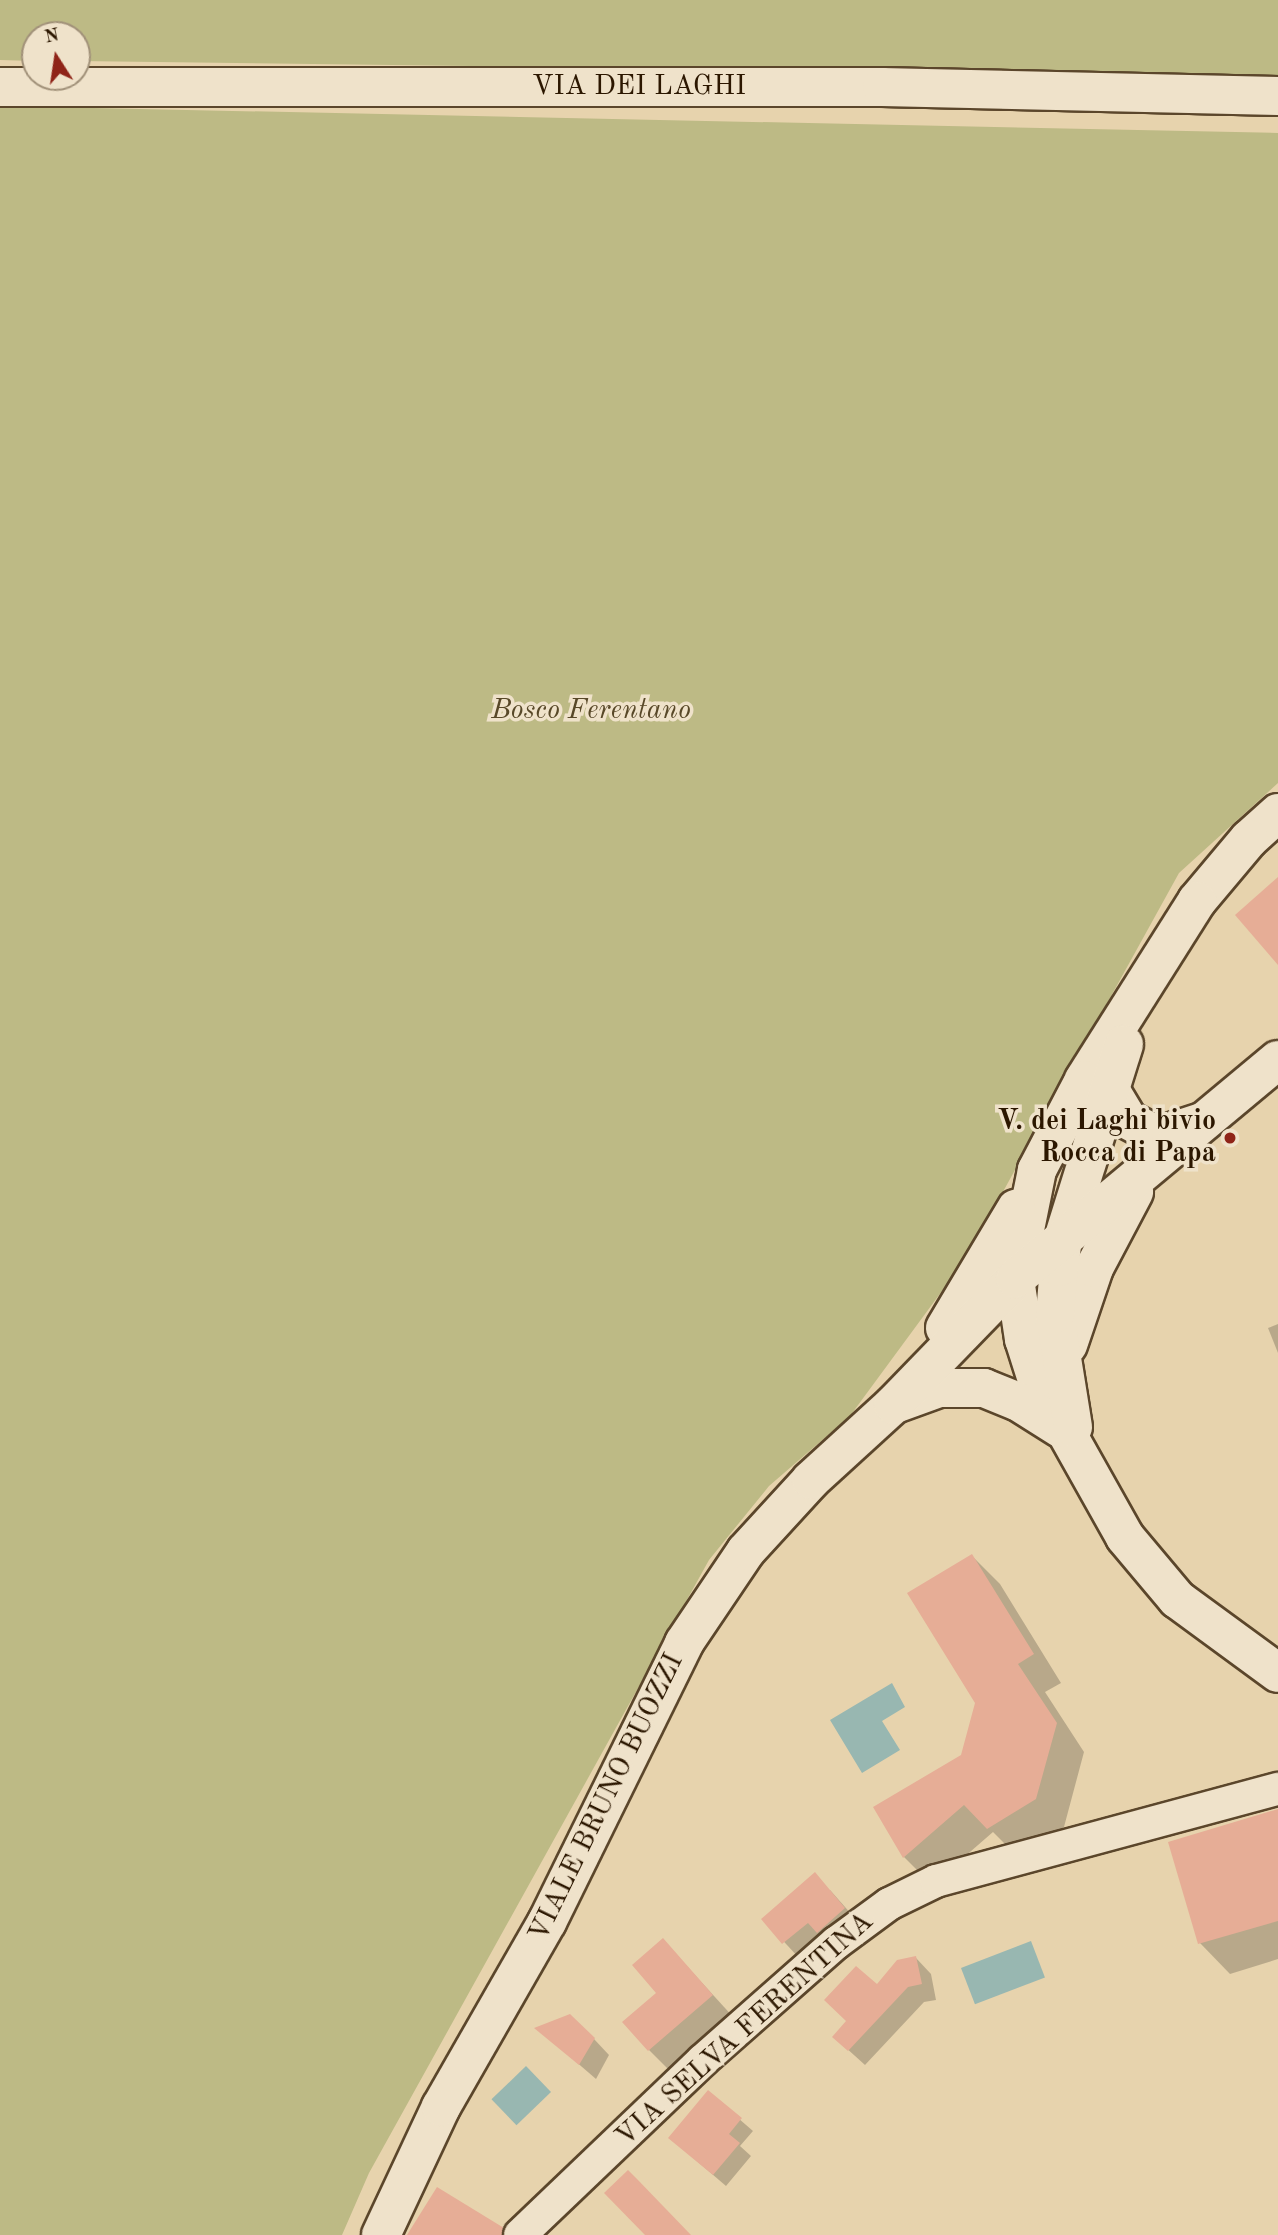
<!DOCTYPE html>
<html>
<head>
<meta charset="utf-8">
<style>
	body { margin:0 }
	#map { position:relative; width:1278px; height:2235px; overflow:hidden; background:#e7d3ad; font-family:"Old Standard TT",serif }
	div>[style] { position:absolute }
	.green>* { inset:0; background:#bdba85 }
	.water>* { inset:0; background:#98b7b1; transform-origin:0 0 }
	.shadow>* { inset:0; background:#0003 }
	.building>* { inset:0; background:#e6ad96 }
	.roads { filter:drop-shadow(2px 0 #5b462b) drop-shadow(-2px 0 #5b462b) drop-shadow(0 2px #5b462b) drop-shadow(0 -2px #5b462b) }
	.minor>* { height:32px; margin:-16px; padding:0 16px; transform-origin:16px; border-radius:16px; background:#efe2ca }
	.secondary>* { height:38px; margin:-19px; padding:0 19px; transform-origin:19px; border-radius:19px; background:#efe2ca }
	.dots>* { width:19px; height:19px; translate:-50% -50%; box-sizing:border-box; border:4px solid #efe2ca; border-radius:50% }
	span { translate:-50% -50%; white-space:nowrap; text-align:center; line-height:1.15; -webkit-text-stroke:7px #efe2ca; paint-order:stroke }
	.street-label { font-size:28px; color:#2c1700 }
	.park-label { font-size:28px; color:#584828; font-style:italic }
	.poi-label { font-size:28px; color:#2c1700; font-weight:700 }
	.right { translate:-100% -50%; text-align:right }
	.north { position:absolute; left:21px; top:21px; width:70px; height:70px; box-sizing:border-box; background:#efe2ca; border:2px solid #a19179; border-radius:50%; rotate:348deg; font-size:19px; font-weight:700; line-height:28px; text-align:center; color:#2c1700 }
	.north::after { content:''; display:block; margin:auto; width:24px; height:32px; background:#8f2418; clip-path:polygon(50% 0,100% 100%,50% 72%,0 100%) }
</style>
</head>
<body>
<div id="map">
	<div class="green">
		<div style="clip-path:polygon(0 0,1278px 0,1278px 76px,77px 61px,77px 35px,35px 35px,35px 61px,0 60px)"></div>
		<div style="clip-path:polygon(0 106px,1278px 133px,1278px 783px,1179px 873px,967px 1257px,850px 1416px,769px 1486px,709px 1560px,369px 2173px,342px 2235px,0 2235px)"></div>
	</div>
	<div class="water">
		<div style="clip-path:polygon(892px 1683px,905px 1707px,882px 1721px,900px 1750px,862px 1773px,830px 1720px)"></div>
		<div style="left:1031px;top:1941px;width:39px;height:75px;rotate:69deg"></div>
		<div style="left:526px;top:2066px;width:36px;height:48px;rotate:46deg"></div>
	</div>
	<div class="shadow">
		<div style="clip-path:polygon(1278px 1324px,1278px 1353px,1268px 1328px)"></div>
		<div style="clip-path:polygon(972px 1556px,1000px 1584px,1061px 1683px,1045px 1692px,1084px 1752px,1064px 1827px,1016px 1855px,993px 1832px,932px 1885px,904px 1857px,875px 1808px,962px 1756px,977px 1703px)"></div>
		<div style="clip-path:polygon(1278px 1811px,1278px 1959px,1230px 1974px,1200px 1943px)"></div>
		<div style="clip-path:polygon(830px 1890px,860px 1924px,799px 1958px,763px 1919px)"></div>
		<div style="clip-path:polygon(663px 1940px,735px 2019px,672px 2073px,649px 2050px)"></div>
		<div style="clip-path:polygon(916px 1958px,931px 1974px,936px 2000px,924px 2002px,865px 2065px,834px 2037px,877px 1987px)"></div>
		<div style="clip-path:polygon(538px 2029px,594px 2039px,609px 2055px,596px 2079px)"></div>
		<div style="clip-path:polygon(708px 2092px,753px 2131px,740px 2146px,751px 2156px,726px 2186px,670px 2138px)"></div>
	</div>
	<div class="building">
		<div style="clip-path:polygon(1278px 877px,1278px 965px,1235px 915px)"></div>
		<div style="clip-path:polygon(972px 1554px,1034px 1654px,1018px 1664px,1057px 1723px,1036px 1799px,987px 1829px,964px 1805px,903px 1858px,873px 1807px,961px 1755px,975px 1703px,907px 1593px)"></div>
		<div style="clip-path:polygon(1278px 1809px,1278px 1921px,1198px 1944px,1168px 1842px)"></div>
		<div style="clip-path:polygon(815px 1872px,845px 1908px,817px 1933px,808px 1923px,782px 1944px,761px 1919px)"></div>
		<div style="clip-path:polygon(663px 1938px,713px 1995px,648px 2051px,622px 2022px,656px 1993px,632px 1965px)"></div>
		<div style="clip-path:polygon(916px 1956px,922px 1984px,908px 1987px,848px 2051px,832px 2037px,846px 2021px,824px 2000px,856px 1966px,877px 1984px,897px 1960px)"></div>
		<div style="clip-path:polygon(570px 2014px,595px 2038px,579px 2065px,534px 2028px)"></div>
		<div style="clip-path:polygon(708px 2090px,742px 2118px,729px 2134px,740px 2143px,713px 2175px,668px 2138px)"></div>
		<div style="clip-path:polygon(628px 2170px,637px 2179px,691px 2235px,645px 2235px,604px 2193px)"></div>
		<div style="clip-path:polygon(437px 2187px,504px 2228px,502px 2235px,407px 2235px)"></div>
	</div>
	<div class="roads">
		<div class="minor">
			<div style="left:520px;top:2235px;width:252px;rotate:-43.7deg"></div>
			<div style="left:702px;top:2061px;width:179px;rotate:-41.4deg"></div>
			<div style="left:836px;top:1943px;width:66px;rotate:-36.3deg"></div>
			<div style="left:889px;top:1904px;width:52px;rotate:-26.1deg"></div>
			<div style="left:936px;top:1881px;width:354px;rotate:-15.1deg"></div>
		</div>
		<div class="secondary">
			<div style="left:0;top:87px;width:882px"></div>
			<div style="left:882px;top:87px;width:396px;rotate:1.3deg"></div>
			<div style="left:1278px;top:813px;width:39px;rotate:138deg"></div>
			<div style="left:1249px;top:839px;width:81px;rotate:130deg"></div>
			<div style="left:1197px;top:901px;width:212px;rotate:122.3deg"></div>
			<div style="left:1084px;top:1080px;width:102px;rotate:117.6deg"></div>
			<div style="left:1037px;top:1170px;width:111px;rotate:101.4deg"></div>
			<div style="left:1015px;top:1279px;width:61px;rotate:81.5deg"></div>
			<div style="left:1024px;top:1339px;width:43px;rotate:72.4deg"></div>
			<div style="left:1037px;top:1380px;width:180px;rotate:60.7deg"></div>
			<div style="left:1125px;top:1537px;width:81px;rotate:50deg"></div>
			<div style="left:1177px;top:1599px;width:125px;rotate:36.2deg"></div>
			<div style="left:1109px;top:1088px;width:37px;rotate:59deg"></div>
			<div style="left:1128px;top:1120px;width:26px;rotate:28deg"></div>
			<div style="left:1151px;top:1132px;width:20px"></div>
			<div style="left:1171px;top:1132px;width:33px;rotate:-18deg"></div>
			<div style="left:945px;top:1328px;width:139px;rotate:-59.2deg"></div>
			<div style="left:1068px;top:1345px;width:81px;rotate:-71.3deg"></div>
			<div style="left:1094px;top:1268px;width:86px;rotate:-62.2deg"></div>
			<div style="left:898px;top:1403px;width:44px;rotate:-20.1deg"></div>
			<div style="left:939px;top:1388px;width:45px"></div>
			<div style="left:984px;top:1388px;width:35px;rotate:22deg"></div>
			<div style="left:1017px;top:1401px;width:51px;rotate:32.1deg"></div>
			<div style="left:1073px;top:1427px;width:114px;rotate:-99.1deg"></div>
			<div style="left:1055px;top:1314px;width:47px;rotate:-85.1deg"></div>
			<div style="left:1059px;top:1267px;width:28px;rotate:-82deg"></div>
			<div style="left:1063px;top:1239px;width:204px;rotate:-72.6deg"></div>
			<div style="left:381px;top:2235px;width:141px;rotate:-64.9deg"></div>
			<div style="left:441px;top:2107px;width:213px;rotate:-60.2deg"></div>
			<div style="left:547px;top:1922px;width:311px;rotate:-63.8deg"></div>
			<div style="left:684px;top:1643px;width:111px;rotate:-56deg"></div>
			<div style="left:746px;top:1551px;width:96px;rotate:-47.5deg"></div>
			<div style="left:811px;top:1480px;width:111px;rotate:-42.4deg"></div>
			<div style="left:893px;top:1405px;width:175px;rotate:-45.9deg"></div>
			<div style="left:1015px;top:1279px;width:342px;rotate:-39.8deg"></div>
		</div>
	</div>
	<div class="dots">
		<div style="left:1230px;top:1138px;background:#8f2418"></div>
	</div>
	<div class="street-label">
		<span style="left:639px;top:87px">VIA DEI LAGHI</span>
		<span style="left:607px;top:1798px;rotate:-64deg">VIALE BRUNO BUOZZI</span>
		<span style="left:745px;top:2030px;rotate:-42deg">VIA SELVA FERENTINA</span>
	</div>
	<div class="park-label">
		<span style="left:591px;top:711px">Bosco Ferentano</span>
	</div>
	<div class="poi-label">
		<span class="right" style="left:1216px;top:1138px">V. dei Laghi bivio<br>Rocca di Papa</span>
	</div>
	<div class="north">N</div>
</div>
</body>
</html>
